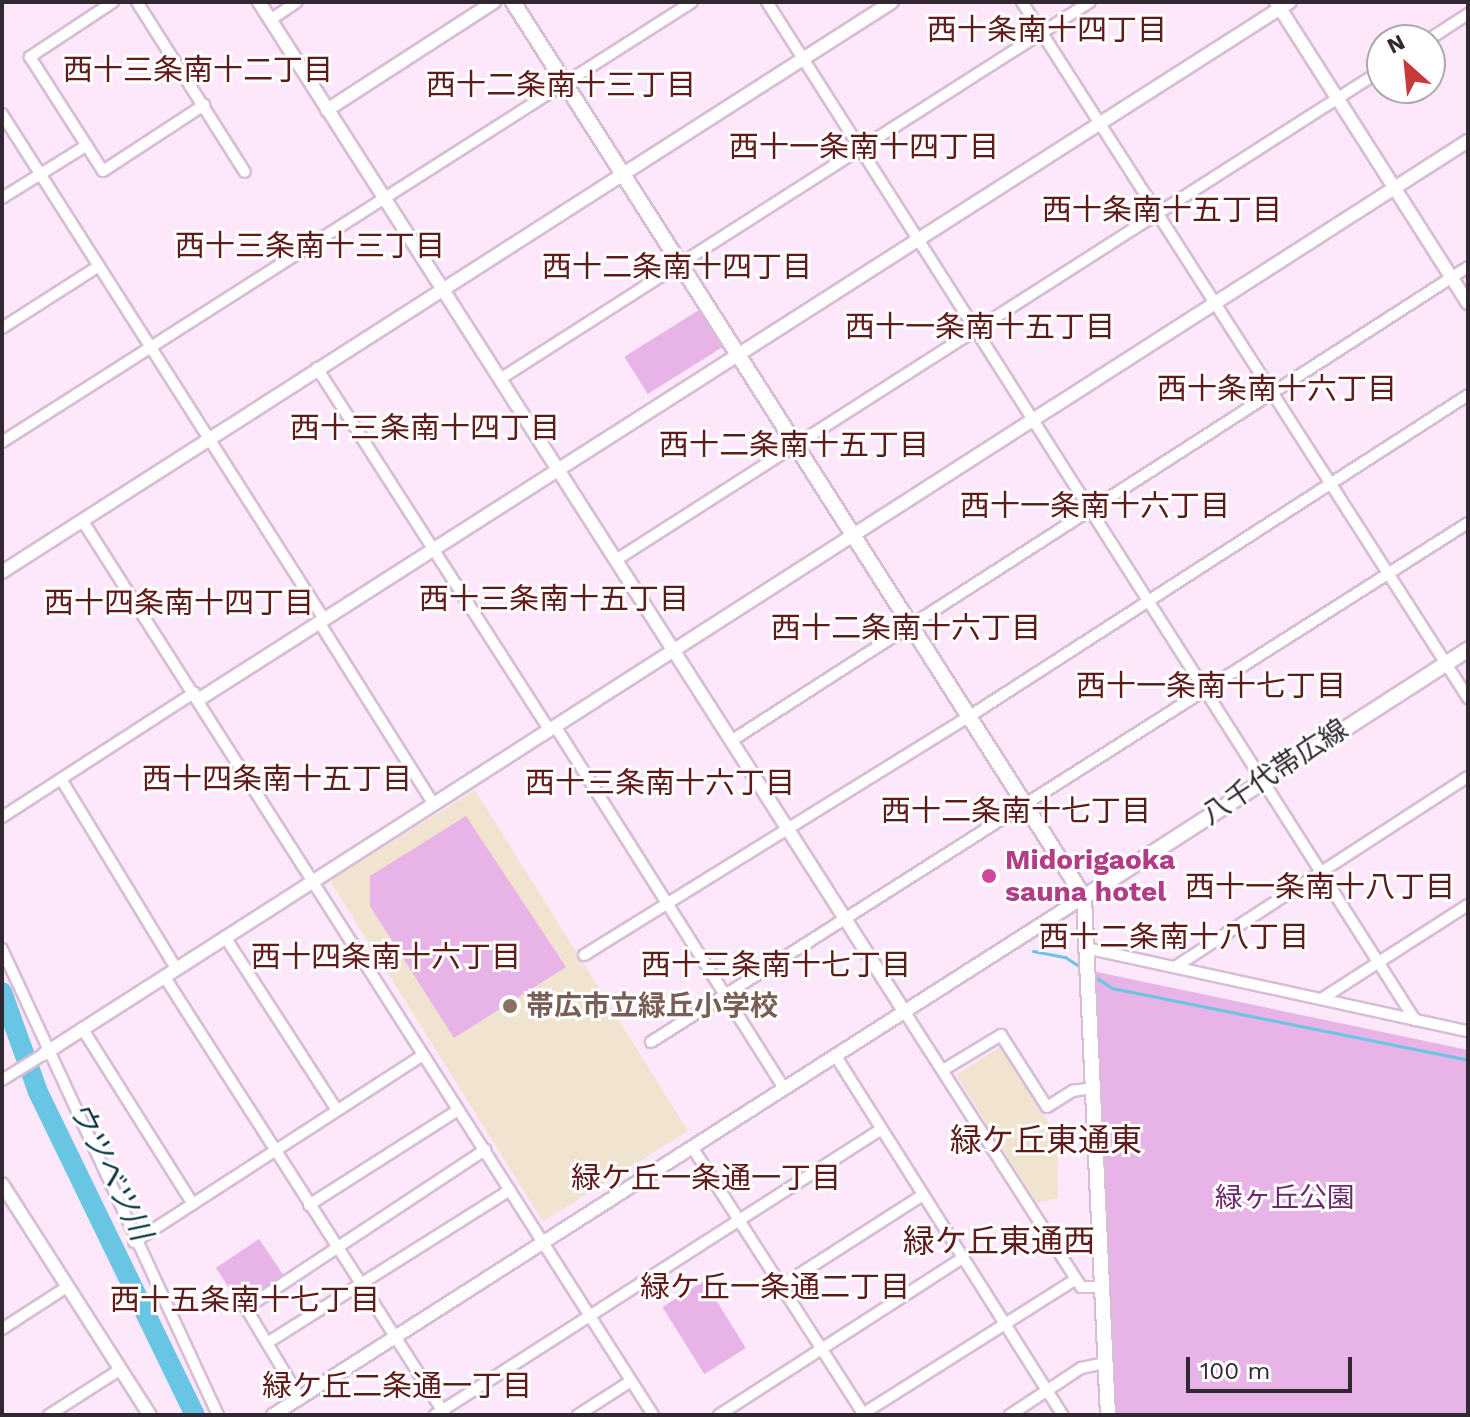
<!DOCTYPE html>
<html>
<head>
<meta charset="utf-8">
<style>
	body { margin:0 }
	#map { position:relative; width:1470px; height:1417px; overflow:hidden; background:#fde7fb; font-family:"Work Sans","Noto Sans JP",sans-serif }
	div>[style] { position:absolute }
	.education>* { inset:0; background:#f0e3cf; transform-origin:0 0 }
	.green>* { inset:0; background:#e8b3e6; transform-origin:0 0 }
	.stream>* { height:3px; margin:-1.5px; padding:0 1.5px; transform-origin:1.5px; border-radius:1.5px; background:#68c5e3 }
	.river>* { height:20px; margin:-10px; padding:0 10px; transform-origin:10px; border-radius:10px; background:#68c5e3 }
	.roads { filter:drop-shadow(2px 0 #d7bdd6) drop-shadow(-2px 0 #d7bdd6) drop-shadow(0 2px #d7bdd6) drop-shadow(0 -2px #d7bdd6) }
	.minor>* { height:10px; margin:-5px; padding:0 5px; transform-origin:5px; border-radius:5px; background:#fff }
	.tertiary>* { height:12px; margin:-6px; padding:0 6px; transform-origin:6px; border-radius:6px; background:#fff }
	.secondary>* { height:14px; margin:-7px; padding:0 7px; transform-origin:7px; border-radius:7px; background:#fff }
	.dots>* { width:22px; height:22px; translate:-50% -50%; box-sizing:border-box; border:4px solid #fff; border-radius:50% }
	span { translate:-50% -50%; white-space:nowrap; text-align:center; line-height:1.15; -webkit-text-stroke:6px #fff; paint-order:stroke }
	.street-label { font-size:28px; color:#322831 }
	.hotel-label { font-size:28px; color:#b23c85; font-weight:700 }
	.left { translate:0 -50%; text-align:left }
	.education-label { font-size:28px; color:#785e54; font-weight:700 }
	.park-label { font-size:28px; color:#6c2a6c }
	.neighbourhood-label { font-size:30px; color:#5f1a19 }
	.water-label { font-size:30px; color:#093643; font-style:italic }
	.quarter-label { font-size:32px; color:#5f1a19 }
	.frame { position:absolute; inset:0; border:4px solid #322831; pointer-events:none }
	.north { position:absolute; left:1366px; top:24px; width:80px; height:80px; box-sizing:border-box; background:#fff; border:2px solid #ada9ad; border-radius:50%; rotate:333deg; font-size:22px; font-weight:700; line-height:32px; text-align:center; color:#322831 }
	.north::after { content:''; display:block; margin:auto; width:28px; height:36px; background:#c83939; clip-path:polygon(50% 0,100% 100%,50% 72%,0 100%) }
	.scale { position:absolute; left:1186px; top:1357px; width:166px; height:36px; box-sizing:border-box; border:4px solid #322831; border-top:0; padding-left:10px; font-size:24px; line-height:28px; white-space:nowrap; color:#322831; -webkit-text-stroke:6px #fff; paint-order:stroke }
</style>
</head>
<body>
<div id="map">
	<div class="education">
		<div style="left:475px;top:790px;width:402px;height:171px;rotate:58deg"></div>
		<div style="clip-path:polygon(1002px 1046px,1057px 1136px,1058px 1198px,1037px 1203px,956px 1075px)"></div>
	</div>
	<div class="green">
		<div style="left:699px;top:310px;width:44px;height:88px;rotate:58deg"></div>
		<div style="clip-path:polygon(466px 816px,566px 967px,454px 1038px,370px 906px,370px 876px)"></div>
		<div style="clip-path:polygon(1092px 971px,1468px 1050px,1468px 1415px,1113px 1415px)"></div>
		<div style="left:259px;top:1239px;width:45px;height:52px;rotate:56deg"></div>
		<div style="left:704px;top:1281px;width:79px;height:49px;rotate:58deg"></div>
	</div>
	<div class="stream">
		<div style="left:1033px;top:951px;width:33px;rotate:11deg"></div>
		<div style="left:1065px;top:957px;width:20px;rotate:33deg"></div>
		<div style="left:1091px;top:974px;width:25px;rotate:34deg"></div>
		<div style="left:1112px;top:988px;width:363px;rotate:11.4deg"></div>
	</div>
	<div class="river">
		<div style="left:2px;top:992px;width:106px;rotate:70.2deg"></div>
		<div style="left:38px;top:1092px;width:359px;rotate:64.1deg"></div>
	</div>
	<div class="roads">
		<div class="minor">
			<div style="left:113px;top:2px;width:100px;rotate:146.5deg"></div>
			<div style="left:30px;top:57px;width:135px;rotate:57.4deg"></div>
			<div style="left:103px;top:171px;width:121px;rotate:-33.2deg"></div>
			<div style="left:137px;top:2px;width:201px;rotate:57.6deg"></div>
			<div style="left:767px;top:2px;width:1207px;rotate:57.52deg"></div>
			<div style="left:1022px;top:2px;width:827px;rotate:57.35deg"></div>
			<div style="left:270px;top:20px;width:32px;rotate:-34deg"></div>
			<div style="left:1428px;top:40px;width:48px;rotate:-33deg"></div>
			<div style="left:2px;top:114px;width:599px;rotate:57.48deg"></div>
			<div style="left:2px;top:198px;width:100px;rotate:-31.9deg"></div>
			<div style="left:2px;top:328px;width:115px;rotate:-32.6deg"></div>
			<div style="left:317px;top:368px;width:430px;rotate:57.3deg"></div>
			<div style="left:500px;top:379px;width:700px;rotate:-32.58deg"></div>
			<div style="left:2px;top:442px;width:818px;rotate:-32.52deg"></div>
			<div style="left:82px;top:520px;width:1062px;rotate:57.46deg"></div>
			<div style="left:616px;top:560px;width:909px;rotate:-32.61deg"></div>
			<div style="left:319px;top:622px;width:214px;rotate:57.8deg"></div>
			<div style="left:555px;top:726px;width:428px;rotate:57.7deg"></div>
			<div style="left:731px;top:741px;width:876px;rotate:-32.75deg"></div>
			<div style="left:61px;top:779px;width:221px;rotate:58.7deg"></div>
			<div style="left:2px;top:817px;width:229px;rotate:-32.9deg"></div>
			<div style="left:225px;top:937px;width:206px;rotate:57.1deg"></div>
			<div style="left:1086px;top:948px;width:391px;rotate:12.3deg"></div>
			<div style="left:2px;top:949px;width:514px;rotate:65.13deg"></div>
			<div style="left:584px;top:955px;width:454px;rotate:-31.8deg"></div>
			<div style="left:970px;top:716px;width:592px;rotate:-32.8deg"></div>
			<div style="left:1175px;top:967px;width:349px;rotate:-33deg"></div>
			<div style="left:164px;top:976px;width:519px;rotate:57.35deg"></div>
			<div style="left:1323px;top:998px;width:172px;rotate:-32.7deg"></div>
			<div style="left:904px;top:1011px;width:328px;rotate:57.3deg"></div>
			<div style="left:1081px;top:1287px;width:21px"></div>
			<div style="left:82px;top:1028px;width:208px;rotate:57.8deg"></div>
			<div style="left:651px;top:1042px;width:968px;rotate:-32.43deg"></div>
			<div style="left:835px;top:1055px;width:426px;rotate:57.7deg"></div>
			<div style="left:943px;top:1070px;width:68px;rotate:-31.1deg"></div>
			<div style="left:1001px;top:1035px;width:85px;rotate:57.4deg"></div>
			<div style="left:1047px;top:1107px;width:31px;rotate:-32deg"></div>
			<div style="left:1073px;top:1091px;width:20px;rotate:-9deg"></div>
			<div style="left:2px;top:1080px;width:49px;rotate:-31.8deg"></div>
			<div style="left:692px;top:1147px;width:318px;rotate:57.3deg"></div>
			<div style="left:309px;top:1205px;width:177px;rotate:-32.5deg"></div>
			<div style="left:134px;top:1242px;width:344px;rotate:-32.9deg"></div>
			<div style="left:781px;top:1286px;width:169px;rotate:-32.7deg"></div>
			<div style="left:2px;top:1329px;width:77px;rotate:-32.9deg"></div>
			<div style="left:267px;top:1343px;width:287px;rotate:-32.2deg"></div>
			<div style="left:300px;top:1398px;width:105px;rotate:-121deg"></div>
			<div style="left:246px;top:1308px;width:287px;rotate:-33.5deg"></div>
			<div style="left:49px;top:1415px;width:85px;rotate:-32.6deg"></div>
			<div style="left:435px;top:1415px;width:528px;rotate:-32.64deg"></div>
			<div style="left:578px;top:1415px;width:63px;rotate:-32.7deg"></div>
			<div style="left:719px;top:1415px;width:290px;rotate:-32.8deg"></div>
			<div style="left:861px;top:1415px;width:254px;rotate:-32.3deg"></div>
			<div style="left:1010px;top:1415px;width:85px;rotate:-33.5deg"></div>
			<div style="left:1081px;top:1368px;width:25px;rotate:-12deg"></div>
		</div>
		<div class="tertiary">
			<div style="left:259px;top:2px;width:1198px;rotate:57.41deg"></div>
			<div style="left:1276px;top:2px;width:357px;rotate:57.5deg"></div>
			<div style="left:327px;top:110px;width:199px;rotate:-32.9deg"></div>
			<div style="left:2px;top:572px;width:1057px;rotate:-32.64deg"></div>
			<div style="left:198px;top:700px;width:1296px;rotate:-32.59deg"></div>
			<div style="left:44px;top:1054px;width:1692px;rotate:-32.67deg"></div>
			<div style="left:2px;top:1184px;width:274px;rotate:57.4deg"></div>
			<div style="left:273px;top:1415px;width:962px;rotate:-32.57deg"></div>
		</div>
		<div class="secondary">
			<div style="left:513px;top:2px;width:1062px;rotate:57.46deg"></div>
			<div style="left:1084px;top:897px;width:519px;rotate:87.35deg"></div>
			<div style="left:1084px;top:897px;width:457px;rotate:-32.8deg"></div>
		</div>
	</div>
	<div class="dots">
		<div style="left:989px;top:876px;background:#d1479c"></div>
		<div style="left:510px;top:1006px;background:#8d6e63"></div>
	</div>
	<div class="street-label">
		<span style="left:1275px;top:772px;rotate:-33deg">八千代帯広線</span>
	</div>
	<div class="hotel-label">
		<span class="left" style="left:1005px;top:876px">Midorigaoka<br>sauna hotel</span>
	</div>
	<div class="education-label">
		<span class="left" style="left:526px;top:1006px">帯広市立緑丘小学校</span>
	</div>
	<div class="park-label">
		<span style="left:1285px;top:1198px">緑ヶ丘公園</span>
	</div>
	<div class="neighbourhood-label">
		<span style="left:1047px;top:30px">西十条南十四丁目</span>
		<span style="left:198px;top:70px">西十三条南十二丁目</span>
		<span style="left:561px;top:85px">西十二条南十三丁目</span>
		<span style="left:864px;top:147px">西十一条南十四丁目</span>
		<span style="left:1162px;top:210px">西十条南十五丁目</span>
		<span style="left:310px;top:246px">西十三条南十三丁目</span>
		<span style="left:677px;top:267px">西十二条南十四丁目</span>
		<span style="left:980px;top:327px">西十一条南十五丁目</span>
		<span style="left:1277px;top:389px">西十条南十六丁目</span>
		<span style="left:425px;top:428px">西十三条南十四丁目</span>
		<span style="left:794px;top:445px">西十二条南十五丁目</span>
		<span style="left:1095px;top:506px">西十一条南十六丁目</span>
		<span style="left:554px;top:599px">西十三条南十五丁目</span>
		<span style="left:179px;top:603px">西十四条南十四丁目</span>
		<span style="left:906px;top:628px">西十二条南十六丁目</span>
		<span style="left:1211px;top:686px">西十一条南十七丁目</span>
		<span style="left:277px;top:779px">西十四条南十五丁目</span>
		<span style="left:660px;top:783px">西十三条南十六丁目</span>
		<span style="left:1016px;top:811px">西十二条南十七丁目</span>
		<span style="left:1320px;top:887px">西十一条南十八丁目</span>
		<span style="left:1174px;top:937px">西十二条南十八丁目</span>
		<span style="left:386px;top:957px">西十四条南十六丁目</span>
		<span style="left:776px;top:965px">西十三条南十七丁目</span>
		<span style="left:706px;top:1178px">緑ケ丘一条通一丁目</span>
		<span style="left:775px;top:1287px">緑ケ丘一条通二丁目</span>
		<span style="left:245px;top:1300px">西十五条南十七丁目</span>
		<span style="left:397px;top:1386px">緑ケ丘二条通一丁目</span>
	</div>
	<div class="water-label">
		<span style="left:110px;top:1171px;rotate:64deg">ウツベツ川</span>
	</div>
	<div class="quarter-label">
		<span style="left:1046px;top:1140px">緑ケ丘東通東</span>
		<span style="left:999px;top:1241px">緑ケ丘東通西</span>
	</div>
	<div class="frame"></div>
	<div class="north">N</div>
	<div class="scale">100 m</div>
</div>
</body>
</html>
